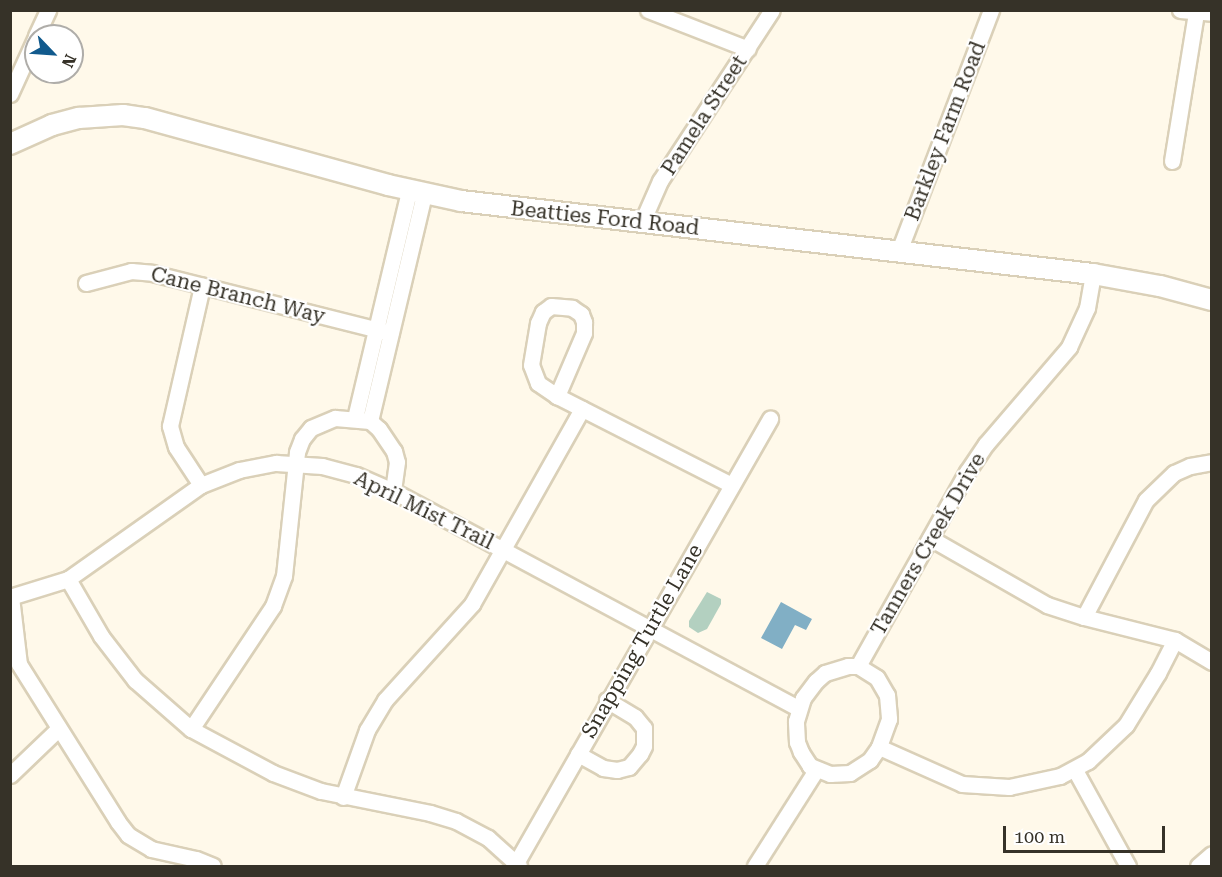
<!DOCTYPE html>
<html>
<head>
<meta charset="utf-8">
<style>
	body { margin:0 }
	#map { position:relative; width:1222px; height:877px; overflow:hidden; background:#fff9ea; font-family:"Roboto Serif",serif }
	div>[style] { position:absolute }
	.green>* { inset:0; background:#b3d0c0 }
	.water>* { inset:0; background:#81afc5 }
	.roads { filter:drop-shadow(2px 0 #dad0b8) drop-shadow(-2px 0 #dad0b8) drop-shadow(0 2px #dad0b8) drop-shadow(0 -2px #dad0b8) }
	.minor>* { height:15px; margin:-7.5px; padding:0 7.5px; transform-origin:7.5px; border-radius:7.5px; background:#fff }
	.major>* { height:20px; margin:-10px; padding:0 10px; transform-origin:10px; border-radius:10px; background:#fff }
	span { translate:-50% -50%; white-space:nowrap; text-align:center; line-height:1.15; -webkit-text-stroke:4.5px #fff; paint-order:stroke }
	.street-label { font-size:21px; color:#363228 }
	.frame { position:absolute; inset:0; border:12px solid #363228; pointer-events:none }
	.north { position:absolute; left:24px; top:24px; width:60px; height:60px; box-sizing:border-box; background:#fff; border:2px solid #afada9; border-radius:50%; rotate:115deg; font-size:16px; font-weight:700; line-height:24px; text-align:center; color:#363228 }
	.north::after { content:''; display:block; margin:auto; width:21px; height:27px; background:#115a8d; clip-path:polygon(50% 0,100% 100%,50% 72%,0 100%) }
	.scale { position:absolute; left:1003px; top:826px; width:162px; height:27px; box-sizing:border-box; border:3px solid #363228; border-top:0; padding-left:8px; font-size:18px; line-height:21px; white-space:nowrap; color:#363228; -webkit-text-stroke:4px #fff; paint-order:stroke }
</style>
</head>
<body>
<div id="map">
	<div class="green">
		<div style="clip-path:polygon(707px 592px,721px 599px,721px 604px,707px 629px,698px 633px,689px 627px,689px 621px)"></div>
	</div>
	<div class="water">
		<div style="clip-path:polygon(781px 602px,812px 619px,806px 630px,795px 625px,782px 649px,761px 638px)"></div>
	</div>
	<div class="roads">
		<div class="minor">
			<div style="left:648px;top:10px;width:107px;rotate:21.3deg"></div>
			<div style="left:1180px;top:10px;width:32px;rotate:5deg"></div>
			<div style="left:36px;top:36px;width:29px;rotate:-65deg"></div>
			<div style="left:10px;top:94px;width:63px;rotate:-65.5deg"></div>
			<div style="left:1172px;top:161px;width:151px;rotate:-80.8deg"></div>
			<div style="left:642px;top:222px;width:45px;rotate:-66.3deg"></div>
			<div style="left:660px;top:181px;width:204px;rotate:-56.8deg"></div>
			<div style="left:899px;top:251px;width:258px;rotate:-69.1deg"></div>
			<div style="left:86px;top:283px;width:47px;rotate:-14.9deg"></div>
			<div style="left:131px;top:271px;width:21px;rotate:5deg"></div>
			<div style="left:152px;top:273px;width:246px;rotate:14.1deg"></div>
			<div style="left:551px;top:306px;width:21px;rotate:5deg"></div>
			<div style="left:572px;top:308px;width:11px;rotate:34deg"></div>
			<div style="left:581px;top:314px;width:9px;rotate:69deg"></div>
			<div style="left:584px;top:322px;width:11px;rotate:90deg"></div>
			<div style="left:584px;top:333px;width:69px;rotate:113.2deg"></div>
			<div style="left:557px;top:396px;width:23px;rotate:-146deg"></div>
			<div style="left:538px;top:383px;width:19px;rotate:-111deg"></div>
			<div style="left:531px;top:365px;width:43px;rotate:-80.5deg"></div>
			<div style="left:538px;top:323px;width:12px;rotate:-66deg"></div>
			<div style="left:543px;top:312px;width:10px;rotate:-37deg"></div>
			<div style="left:557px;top:396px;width:196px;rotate:27deg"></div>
			<div style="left:355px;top:418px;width:233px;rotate:-76.6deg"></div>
			<div style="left:370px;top:421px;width:233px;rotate:-76.6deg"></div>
			<div style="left:201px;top:485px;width:45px;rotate:-123.3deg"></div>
			<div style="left:176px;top:447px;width:22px;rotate:-106deg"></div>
			<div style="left:170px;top:426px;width:144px;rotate:-77.1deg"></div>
			<div style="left:930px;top:538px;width:135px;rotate:29.8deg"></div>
			<div style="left:1047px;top:605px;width:39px;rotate:18deg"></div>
			<div style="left:1084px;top:617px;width:94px;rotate:14.2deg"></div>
			<div style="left:1175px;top:640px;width:43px;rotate:30.7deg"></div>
			<div style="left:68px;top:579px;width:66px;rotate:59.9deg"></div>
			<div style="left:101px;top:636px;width:56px;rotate:52.3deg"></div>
			<div style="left:135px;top:680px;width:74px;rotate:41.2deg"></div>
			<div style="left:191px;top:729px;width:93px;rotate:28.2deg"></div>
			<div style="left:273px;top:773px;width:51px;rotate:20.6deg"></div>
			<div style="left:321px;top:791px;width:111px;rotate:11.4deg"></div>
			<div style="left:430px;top:813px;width:27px;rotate:17deg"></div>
			<div style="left:456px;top:821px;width:36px;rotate:28deg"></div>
			<div style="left:488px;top:838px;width:42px;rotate:42.1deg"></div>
			<div style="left:10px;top:597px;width:61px;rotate:-17.2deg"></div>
			<div style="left:68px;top:579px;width:163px;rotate:-35.3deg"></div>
			<div style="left:201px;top:485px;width:41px;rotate:-21.5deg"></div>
			<div style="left:239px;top:470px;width:38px;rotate:-11deg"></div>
			<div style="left:276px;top:463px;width:46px;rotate:3.7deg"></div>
			<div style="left:322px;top:466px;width:35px;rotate:15deg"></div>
			<div style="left:356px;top:475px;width:40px;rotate:23.4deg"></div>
			<div style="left:393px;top:491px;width:459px;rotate:28.2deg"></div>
			<div style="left:11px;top:597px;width:67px;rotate:83.2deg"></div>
			<div style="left:19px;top:664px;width:186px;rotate:57.9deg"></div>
			<div style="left:118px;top:822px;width:16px;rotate:52deg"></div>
			<div style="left:128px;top:835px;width:27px;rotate:31deg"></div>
			<div style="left:151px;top:849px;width:46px;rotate:12.5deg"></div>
			<div style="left:196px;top:859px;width:18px;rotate:22deg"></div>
			<div style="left:1084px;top:617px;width:132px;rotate:-62.1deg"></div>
			<div style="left:1146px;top:500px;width:39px;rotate:-44deg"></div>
			<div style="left:1174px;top:473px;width:17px;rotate:-24deg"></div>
			<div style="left:1190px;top:466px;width:22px;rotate:-10deg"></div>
			<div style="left:848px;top:666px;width:10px"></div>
			<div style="left:858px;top:666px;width:22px;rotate:32deg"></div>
			<div style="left:877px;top:678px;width:20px;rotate:60deg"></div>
			<div style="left:887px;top:695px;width:24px;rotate:85deg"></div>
			<div style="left:889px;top:719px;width:30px;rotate:110deg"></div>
			<div style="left:879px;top:747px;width:16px;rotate:125deg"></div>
			<div style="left:870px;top:760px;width:24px;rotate:147deg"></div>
			<div style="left:850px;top:773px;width:20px;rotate:177deg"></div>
			<div style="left:830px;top:774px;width:22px;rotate:-158deg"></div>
			<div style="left:810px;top:766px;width:17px;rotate:-123deg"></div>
			<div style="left:801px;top:752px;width:11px;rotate:-112deg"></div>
			<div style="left:797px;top:742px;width:21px;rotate:-93deg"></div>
			<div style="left:796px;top:721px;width:24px;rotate:-73deg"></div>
			<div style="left:803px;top:698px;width:21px;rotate:-53deg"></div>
			<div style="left:816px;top:681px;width:12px;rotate:-42deg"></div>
			<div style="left:825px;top:673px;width:24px;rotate:-17deg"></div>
			<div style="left:858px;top:666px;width:223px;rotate:-60.7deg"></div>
			<div style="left:967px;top:472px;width:34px;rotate:-56deg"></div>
			<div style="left:986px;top:444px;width:128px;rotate:-49.4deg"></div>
			<div style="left:1069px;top:347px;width:43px;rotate:-65.2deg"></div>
			<div style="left:1087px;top:308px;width:35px;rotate:-80deg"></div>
			<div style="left:191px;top:729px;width:148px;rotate:-56.3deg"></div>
			<div style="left:273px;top:606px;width:32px;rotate:-70deg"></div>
			<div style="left:284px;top:576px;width:125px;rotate:-84deg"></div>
			<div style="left:297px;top:452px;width:14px;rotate:-69deg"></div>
			<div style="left:302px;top:439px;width:14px;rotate:-51deg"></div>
			<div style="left:311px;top:428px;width:26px;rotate:-23deg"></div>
			<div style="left:335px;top:418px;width:35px;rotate:5deg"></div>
			<div style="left:370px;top:421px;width:12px;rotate:42deg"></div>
			<div style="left:379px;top:429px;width:27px;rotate:56deg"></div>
			<div style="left:394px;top:451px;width:11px;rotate:75deg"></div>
			<div style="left:397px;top:462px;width:29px;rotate:98deg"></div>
			<div style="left:879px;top:747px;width:91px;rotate:24deg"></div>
			<div style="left:962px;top:784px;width:47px;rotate:3.7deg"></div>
			<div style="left:1009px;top:787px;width:52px;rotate:-12.2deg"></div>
			<div style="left:1060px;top:776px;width:32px;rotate:-28deg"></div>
			<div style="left:1088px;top:761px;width:52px;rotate:-43.5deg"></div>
			<div style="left:1126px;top:725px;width:61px;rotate:-58.4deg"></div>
			<div style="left:1158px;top:673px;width:37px;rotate:-63deg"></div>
			<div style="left:578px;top:754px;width:29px;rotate:29deg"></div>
			<div style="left:603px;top:768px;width:14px;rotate:8deg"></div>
			<div style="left:617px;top:770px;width:12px;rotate:-14deg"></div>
			<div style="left:629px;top:767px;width:17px;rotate:-50deg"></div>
			<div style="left:640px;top:754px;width:9px;rotate:-63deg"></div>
			<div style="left:644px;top:746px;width:18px;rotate:-90deg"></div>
			<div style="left:644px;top:728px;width:14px;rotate:-129deg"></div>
			<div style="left:635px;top:717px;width:33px;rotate:-149deg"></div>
			<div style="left:1075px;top:770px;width:110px;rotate:61.1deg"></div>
			<div style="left:10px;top:775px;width:66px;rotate:-43.8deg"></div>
			<div style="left:343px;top:797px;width:71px;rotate:-70.3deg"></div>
			<div style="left:367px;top:730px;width:35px;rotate:-59deg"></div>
			<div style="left:385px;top:700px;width:130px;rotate:-47.8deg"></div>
			<div style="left:472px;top:604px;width:224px;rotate:-60.6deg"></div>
			<div style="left:516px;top:863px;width:512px;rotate:-60.23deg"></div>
			<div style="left:755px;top:866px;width:114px;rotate:-57.6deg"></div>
			<div style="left:1198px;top:866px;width:18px;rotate:-41deg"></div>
		</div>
		<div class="major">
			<div style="left:10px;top:144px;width:46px;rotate:-24.3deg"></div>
			<div style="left:52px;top:125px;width:28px;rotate:-15deg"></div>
			<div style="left:79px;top:118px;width:44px;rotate:-3.9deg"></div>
			<div style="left:123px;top:115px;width:22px;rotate:8deg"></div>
			<div style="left:145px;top:118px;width:252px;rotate:15.4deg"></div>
			<div style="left:388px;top:185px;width:75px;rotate:12.4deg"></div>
			<div style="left:461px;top:201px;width:636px;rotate:6.59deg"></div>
			<div style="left:1093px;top:274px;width:68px;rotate:10.2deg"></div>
			<div style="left:1160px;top:286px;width:54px;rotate:15.1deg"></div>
		</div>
	</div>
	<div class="street-label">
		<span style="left:704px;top:115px;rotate:-57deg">Pamela Street</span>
		<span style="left:945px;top:131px;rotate:-69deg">Barkley Farm Road</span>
		<span style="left:605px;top:218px;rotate:6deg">Beatties Ford Road</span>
		<span style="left:238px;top:295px;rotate:14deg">Cane Branch Way</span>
		<span style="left:424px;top:510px;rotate:26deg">April Mist Trail</span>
		<span style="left:928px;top:544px;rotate:-60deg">Tanners Creek Drive</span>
		<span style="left:642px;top:641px;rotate:-60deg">Snapping Turtle Lane</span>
	</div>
	<div class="frame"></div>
	<div class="north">N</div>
	<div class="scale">100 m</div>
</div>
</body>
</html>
